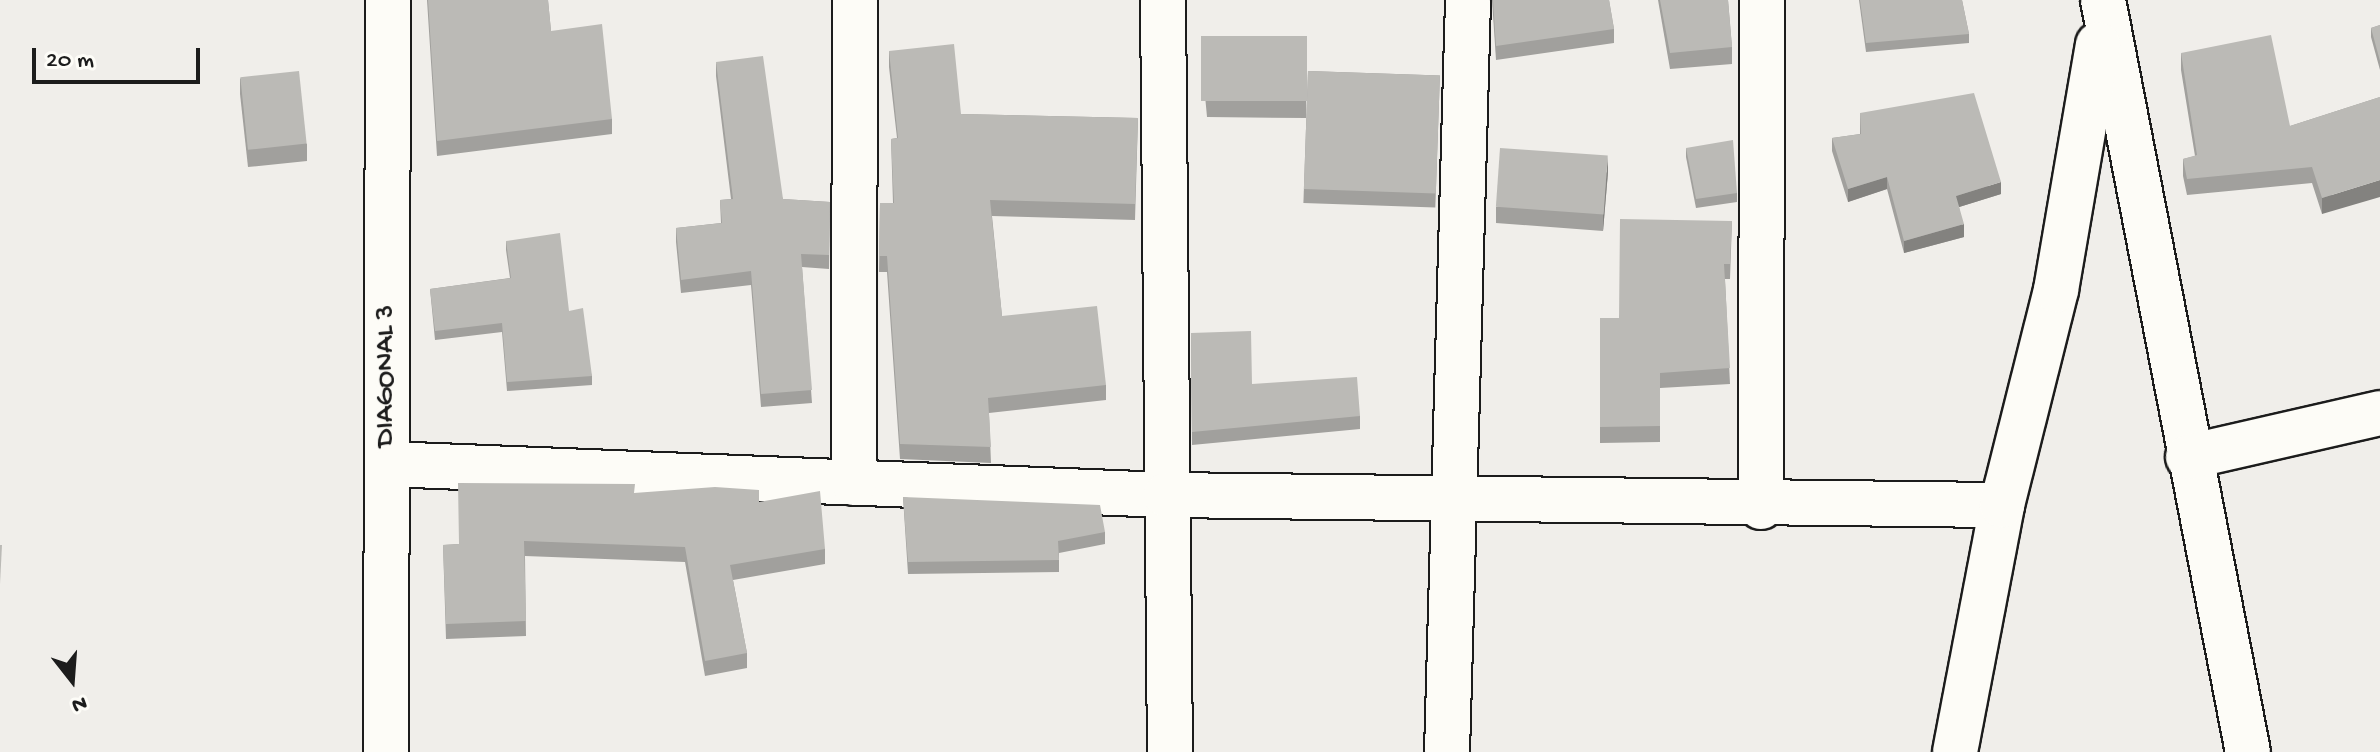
<!DOCTYPE html>
<html>
<head>
<meta charset="utf-8">
<style>
	body { margin:0 }
	#map { position:relative; width:2380px; height:752px; overflow:hidden; background:#f0eeea; font-family:"Gochi Hand",sans-serif }
	div>[style] { position:absolute }
	.roads { filter:drop-shadow(2px 0 #1c1c1c) drop-shadow(-2px 0 #1c1c1c) drop-shadow(0 2px #1c1c1c) drop-shadow(0 -2px #1c1c1c) }
	.street>* { height:44px; margin:-22px; padding:0 22px; transform-origin:22px; border-radius:22px; background:#fdfcf7 }
	.wall>* { inset:0; background:#a1a09d; transform-origin:0 0 }
	.shaded-wall>* { inset:0; background:#83827f }
	.building>* { inset:0; background:#bbbab6; transform-origin:0 0 }
	span { translate:-50% -50%; white-space:nowrap; text-align:center; line-height:1.15; -webkit-text-stroke:7px #fdfcf7; paint-order:stroke }
	.street-label { font-size:28px; color:#1c1c1c }
	.north { position:absolute; left:32px; top:640px; width:80px; height:80px; -webkit-text-stroke:6px #fdfcf7; paint-order:stroke; rotate:163deg; font-size:22px; font-weight:700; line-height:32px; text-align:center; color:#1c1c1c }
	.north::after { content:''; display:block; margin:auto; width:28px; height:36px; background:#1c1c1c; clip-path:polygon(50% 0,100% 100%,50% 72%,0 100%) }
	.scale { position:absolute; left:32px; top:48px; width:168px; height:36px; box-sizing:border-box; border:4px solid #1c1c1c; border-top:0; padding-left:10px; font-size:24px; line-height:28px; white-space:nowrap; color:#1c1c1c; -webkit-text-stroke:6px #fdfcf7; paint-order:stroke }
</style>
</head>
<body>
<div id="map">
	<div class="roads">
		<div class="street">
			<div style="left:1163px;top:0;width:752px;rotate:89.47deg"></div>
			<div style="left:2103px;top:0;width:766px;rotate:79.09deg"></div>
			<div style="left:2188px;top:457px;width:197px;rotate:-12.9deg"></div>
			<div style="left:387px;top:464px;width:780px;rotate:2.28deg"></div>
			<div style="left:1166px;top:495px;width:836px;rotate:0.69deg"></div>
			<div style="left:854px;top:483px;width:483px;rotate:-89.9deg"></div>
			<div style="left:1761px;top:507px;width:507px;rotate:-89.89deg"></div>
			<div style="left:386px;top:752px;width:752px;rotate:-89.85deg"></div>
			<div style="left:1447px;top:752px;width:752px;rotate:-88.4deg"></div>
			<div style="left:1955px;top:752px;width:251px;rotate:-79.2deg"></div>
			<div style="left:2002px;top:505px;width:222px;rotate:-75.9deg"></div>
			<div style="left:2056px;top:290px;width:249px;rotate:-80.3deg"></div>
		</div>
	</div>
	<div class="wall">
		<div style="clip-path:polygon(427px 0,548px 0,551px 31px,612px 119px,612px 134px,437px 156px)"></div>
		<div style="clip-path:polygon(1492px 0,1609px 0,1614px 29px,1614px 43px,1496px 60px)"></div>
		<div style="clip-path:polygon(1658px 0,1728px 0,1732px 47px,1732px 64px,1670px 69px)"></div>
		<div style="clip-path:polygon(1859px 0,1962px 0,1969px 34px,1969px 43px,1866px 52px)"></div>
		<div style="clip-path:polygon(2380px 25px,2380px 70px,2371px 37px,2371px 28px)"></div>
		<div style="clip-path:polygon(1201px 36px,1307px 36px,1306px 118px,1207px 117px,1201px 52px)"></div>
		<div style="clip-path:polygon(889px 51px,961px 114px,1138px 118px,1135px 220px,992px 216px,1002px 316px,1106px 385px,1106px 400px,989px 413px,991px 463px,900px 459px,887px 272px,879px 272px,880px 203px,893px 203px,891px 139px,897px 138px,889px 67px)"></div>
		<div style="clip-path:polygon(2181px 53px,2290px 126px,2380px 97px,2322px 214px,2312px 183px,2187px 195px,2183px 176px,2183px 159px,2195px 156px,2181px 70px)"></div>
		<div style="clip-path:polygon(716px 62px,783px 199px,830px 202px,829px 269px,802px 267px,812px 403px,761px 407px,751px 285px,681px 293px,676px 242px,676px 228px,721px 223px,720px 200px,731px 199px,716px 76px)"></div>
		<div style="left:1308px;top:71px;width:132px;height:132px;rotate:2deg"></div>
		<div style="clip-path:polygon(240px 78px,307px 144px,307px 161px,248px 167px,240px 94px)"></div>
		<div style="clip-path:polygon(1860px 113px,2001px 194px,1959px 207px,1964px 237px,1904px 253px,1887px 189px,1848px 202px,1832px 151px,1832px 138px,1860px 134px)"></div>
		<div style="clip-path:polygon(1686px 148px,1737px 193px,1737px 202px,1696px 208px,1686px 157px)"></div>
		<div style="clip-path:polygon(1608px 172px,1603px 231px,1496px 223px,1496px 207px)"></div>
		<div style="clip-path:polygon(1732px 221px,1730px 279px,1725px 279px,1730px 384px,1660px 388px,1660px 442px,1600px 443px,1600px 318px,1619px 318px)"></div>
		<div style="clip-path:polygon(506px 241px,569px 311px,592px 376px,592px 385px,507px 391px,502px 332px,435px 340px,430px 289px,510px 278px,506px 250px)"></div>
		<div style="clip-path:polygon(1191px 333px,1252px 384px,1360px 416px,1360px 429px,1192px 445px)"></div>
		<div style="clip-path:polygon(635px 493px,759px 502px,825px 549px,825px 564px,733px 580px,747px 653px,747px 668px,705px 676px,685px 562px,525px 556px,526px 636px,446px 639px,443px 545px,459px 544px)"></div>
		<div style="clip-path:polygon(903px 497px,1105px 532px,1105px 544px,1059px 553px,1059px 572px,908px 574px)"></div>
	</div>
	<div class="shaded-wall">
		<div style="clip-path:polygon(1608px 156px,1608px 172px,1603px 231px,1603px 214px)"></div>
		<div style="clip-path:polygon(1887px 177px,1887px 189px,1848px 202px,1848px 189px)"></div>
		<div style="clip-path:polygon(2380px 180px,2380px 197px,2322px 214px,2322px 198px)"></div>
		<div style="clip-path:polygon(2001px 182px,2001px 194px,1956px 208px,1956px 196px)"></div>
		<div style="clip-path:polygon(1964px 224px,1964px 237px,1904px 253px,1904px 241px)"></div>
	</div>
	<div class="building">
		<div style="clip-path:polygon(428px 0,548px 0,551px 31px,602px 24px,612px 119px,437px 141px)"></div>
		<div style="clip-path:polygon(1493px 0,1609px 0,1614px 29px,1496px 46px)"></div>
		<div style="clip-path:polygon(1660px 0,1728px 0,1732px 47px,1670px 53px)"></div>
		<div style="clip-path:polygon(1860px 0,1962px 0,1969px 34px,1866px 43px)"></div>
		<div style="clip-path:polygon(2380px 25px,2380px 61px,2371px 28px)"></div>
		<div style="clip-path:polygon(2271px 35px,2290px 126px,2380px 97px,2380px 180px,2322px 198px,2312px 167px,2187px 179px,2183px 159px,2197px 155px,2181px 53px)"></div>
		<div style="left:1201px;top:36px;width:106px;height:65px"></div>
		<div style="clip-path:polygon(954px 44px,961px 114px,1138px 118px,1135px 204px,990px 200px,1002px 316px,1097px 306px,1106px 385px,988px 398px,991px 447px,900px 444px,887px 256px,879px 256px,880px 203px,894px 203px,891px 139px,898px 138px,889px 51px)"></div>
		<div style="clip-path:polygon(763px 56px,783px 199px,830px 202px,829px 255px,801px 254px,812px 390px,761px 394px,751px 271px,681px 280px,676px 228px,722px 223px,720px 200px,733px 199px,716px 62px)"></div>
		<div style="left:299px;top:71px;width:73px;height:59px;rotate:84deg"></div>
		<div style="left:1308px;top:71px;width:132px;height:118px;rotate:2deg"></div>
		<div style="clip-path:polygon(1974px 93px,2001px 182px,1956px 196px,1964px 224px,1904px 241px,1887px 177px,1848px 189px,1832px 138px,1861px 134px,1860px 113px)"></div>
		<div style="clip-path:polygon(1733px 140px,1737px 193px,1696px 199px,1686px 148px)"></div>
		<div style="left:1500px;top:148px;width:108px;height:59px;rotate:4deg"></div>
		<div style="clip-path:polygon(1620px 219px,1732px 221px,1730px 264px,1724px 264px,1730px 368px,1660px 373px,1660px 426px,1600px 427px,1600px 318px,1619px 318px)"></div>
		<div style="clip-path:polygon(560px 233px,569px 311px,583px 308px,592px 376px,507px 382px,502px 323px,435px 331px,430px 289px,511px 278px,506px 241px)"></div>
		<div style="clip-path:polygon(1251px 331px,1252px 384px,1357px 377px,1360px 416px,1192px 432px,1191px 333px)"></div>
		<div style="clip-path:polygon(458px 483px,635px 484px,634px 493px,715px 487px,759px 490px,759px 502px,820px 491px,825px 549px,730px 565px,747px 653px,705px 661px,685px 547px,524px 541px,526px 621px,446px 624px,443px 545px,459px 544px)"></div>
		<div style="clip-path:polygon(903px 497px,1100px 505px,1105px 532px,1058px 541px,1059px 560px,908px 562px)"></div>
		<div style="clip-path:polygon(0 545px,2px 545px,0 584px)"></div>
	</div>
	<div class="street-label">
		<span style="left:387px;top:376px;rotate:-90deg">DIAGONAL 3</span>
	</div>
	<div class="north">N</div>
	<div class="scale">20 m</div>
</div>
</body>
</html>
